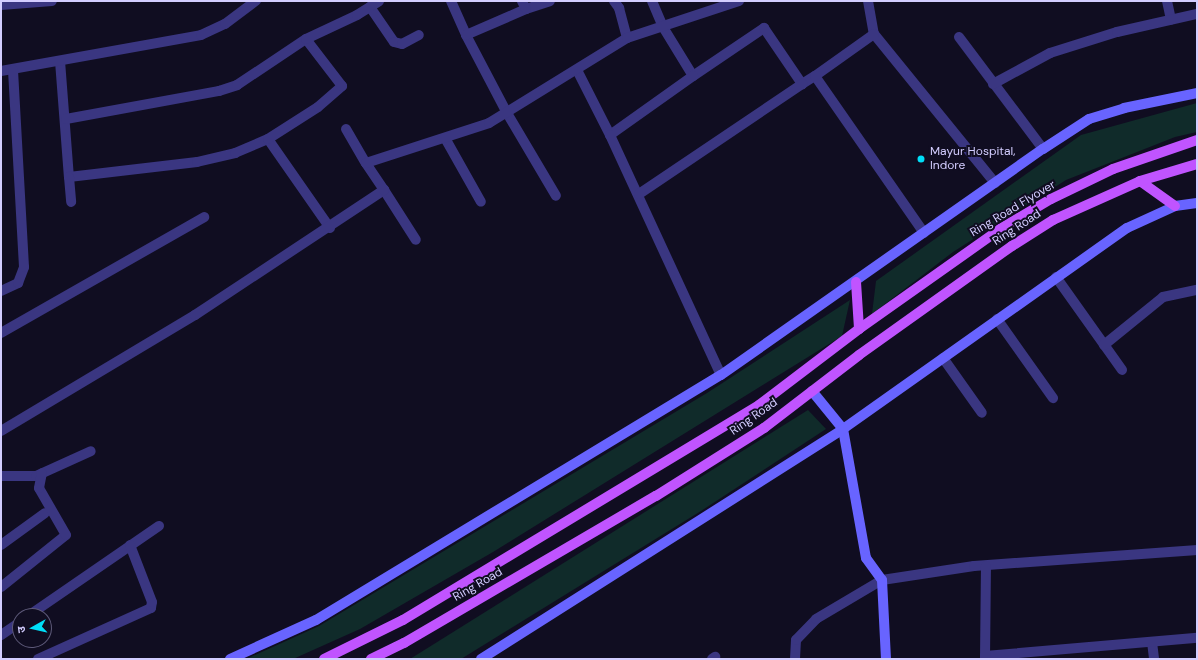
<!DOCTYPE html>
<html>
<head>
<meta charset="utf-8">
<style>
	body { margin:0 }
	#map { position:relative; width:1198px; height:660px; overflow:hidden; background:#100d21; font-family:"DM Sans","Noto Sans Devanagari",sans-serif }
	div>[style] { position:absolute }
	.green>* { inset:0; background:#102b2a }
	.street>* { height:10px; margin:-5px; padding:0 5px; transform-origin:5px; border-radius:5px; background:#3a3681 }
	.secondary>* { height:10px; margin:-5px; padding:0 5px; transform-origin:5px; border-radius:5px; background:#6864ff }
	.primary>* { height:10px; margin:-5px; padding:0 5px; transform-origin:5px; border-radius:5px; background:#c054ff }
	.dots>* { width:11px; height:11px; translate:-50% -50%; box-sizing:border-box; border:2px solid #100d21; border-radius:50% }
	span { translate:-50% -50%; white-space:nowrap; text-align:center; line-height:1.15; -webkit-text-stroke:4px #100d21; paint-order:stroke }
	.poi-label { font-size:12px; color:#d3cdff }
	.left { translate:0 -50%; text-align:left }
	.street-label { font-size:12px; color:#d3cdff }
	.frame { position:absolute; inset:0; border:2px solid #d3cdff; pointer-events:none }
	.north { position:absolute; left:12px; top:608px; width:40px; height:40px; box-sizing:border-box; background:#100d21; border:1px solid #5e5a7a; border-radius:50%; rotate:262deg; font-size:11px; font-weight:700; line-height:16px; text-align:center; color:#d3cdff }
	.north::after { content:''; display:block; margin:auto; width:14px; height:18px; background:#00def8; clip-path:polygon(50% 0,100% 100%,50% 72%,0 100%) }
</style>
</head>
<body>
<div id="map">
	<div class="green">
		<div style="clip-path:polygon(1197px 103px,1197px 132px,1175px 137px,1066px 180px,953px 252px,872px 314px,876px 281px,1081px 135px)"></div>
		<div style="clip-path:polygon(850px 300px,842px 336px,493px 552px,360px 629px,293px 659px,246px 659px,319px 626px,707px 393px)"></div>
		<div style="clip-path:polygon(808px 410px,826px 429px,701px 511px,461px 659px,410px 659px)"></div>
	</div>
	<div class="street">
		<div style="left:451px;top:1px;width:37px;rotate:66deg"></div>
		<div style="left:466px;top:35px;width:88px;rotate:62.3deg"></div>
		<div style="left:507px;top:113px;width:96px;rotate:59.4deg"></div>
		<div style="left:614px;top:1px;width:9px;rotate:54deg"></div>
		<div style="left:619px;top:8px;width:31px;rotate:75deg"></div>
		<div style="left:652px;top:1px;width:28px;rotate:67deg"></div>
		<div style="left:663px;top:27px;width:57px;rotate:58.5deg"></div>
		<div style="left:693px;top:76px;width:86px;rotate:-34.1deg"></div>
		<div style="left:764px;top:28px;width:68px;rotate:55.8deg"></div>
		<div style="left:802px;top:84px;width:15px;rotate:-32deg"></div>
		<div style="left:868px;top:1px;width:34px;rotate:80deg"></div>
		<div style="left:874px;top:34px;width:192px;rotate:50.9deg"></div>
		<div style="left:1167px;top:1px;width:19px;rotate:78deg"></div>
		<div style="left:1px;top:5px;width:51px;rotate:-4.5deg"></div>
		<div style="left:370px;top:7px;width:42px;rotate:55.6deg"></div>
		<div style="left:394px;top:42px;width:8px;rotate:14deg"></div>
		<div style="left:402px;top:44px;width:19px;rotate:-28deg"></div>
		<div style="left:526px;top:9px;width:25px;rotate:-18deg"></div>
		<div style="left:874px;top:34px;width:72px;rotate:144.6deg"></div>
		<div style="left:815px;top:76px;width:191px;rotate:55.2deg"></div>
		<div style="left:466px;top:35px;width:65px;rotate:-23.4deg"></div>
		<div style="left:526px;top:9px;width:9px;rotate:-117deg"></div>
		<div style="left:959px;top:37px;width:140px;rotate:53.1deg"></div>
		<div style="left:60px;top:61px;width:116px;rotate:85.6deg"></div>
		<div style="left:69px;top:177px;width:129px;rotate:-6.7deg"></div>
		<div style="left:197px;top:162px;width:39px;rotate:-13deg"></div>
		<div style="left:235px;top:153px;width:36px;rotate:-23deg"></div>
		<div style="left:577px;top:70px;width:73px;rotate:63.1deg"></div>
		<div style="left:610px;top:135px;width:102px;rotate:-35.4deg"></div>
		<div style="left:1px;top:71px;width:203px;rotate:-10.2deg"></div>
		<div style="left:201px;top:35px;width:26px;rotate:-25deg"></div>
		<div style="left:225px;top:24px;width:39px;rotate:-37deg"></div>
		<div style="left:993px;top:84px;width:65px;rotate:-28.5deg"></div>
		<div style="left:1050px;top:53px;width:70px;rotate:-17.4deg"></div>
		<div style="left:1117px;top:32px;width:82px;rotate:-12.7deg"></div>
		<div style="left:66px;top:119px;width:156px;rotate:-10.4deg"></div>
		<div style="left:219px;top:91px;width:19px;rotate:-18deg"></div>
		<div style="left:237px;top:85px;width:83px;rotate:-33.7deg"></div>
		<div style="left:346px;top:129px;width:39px;rotate:60deg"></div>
		<div style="left:610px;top:135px;width:264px;rotate:65.2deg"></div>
		<div style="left:445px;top:138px;width:73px;rotate:60.6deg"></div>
		<div style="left:69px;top:177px;width:25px;rotate:85deg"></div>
		<div style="left:384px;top:190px;width:59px;rotate:57.4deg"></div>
		<div style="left:639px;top:194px;width:197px;rotate:-34deg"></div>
		<div style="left:330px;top:228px;width:108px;rotate:-124.9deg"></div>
		<div style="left:268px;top:139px;width:59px;rotate:-32.6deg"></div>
		<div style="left:318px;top:107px;width:32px;rotate:-41deg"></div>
		<div style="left:342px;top:86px;width:59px;rotate:-127.5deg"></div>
		<div style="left:306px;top:39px;width:56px;rotate:-25.2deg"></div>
		<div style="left:357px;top:15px;width:26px;rotate:-32deg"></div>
		<div style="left:1056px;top:277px;width:114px;rotate:54.6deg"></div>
		<div style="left:1px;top:291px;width:19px;rotate:-25deg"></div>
		<div style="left:18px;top:283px;width:17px;rotate:-69deg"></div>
		<div style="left:24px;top:267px;width:197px;rotate:-93.2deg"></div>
		<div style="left:997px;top:319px;width:97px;rotate:54.7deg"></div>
		<div style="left:1px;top:333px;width:234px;rotate:-29.7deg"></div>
		<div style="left:1104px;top:345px;width:76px;rotate:-39.1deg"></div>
		<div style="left:1163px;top:297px;width:35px;rotate:-12deg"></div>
		<div style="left:943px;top:358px;width:67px;rotate:54.7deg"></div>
		<div style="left:1px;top:431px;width:226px;rotate:-30.9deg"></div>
		<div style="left:195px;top:315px;width:227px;rotate:-33.5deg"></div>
		<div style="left:384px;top:190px;width:32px;rotate:-124deg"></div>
		<div style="left:366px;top:163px;width:129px;rotate:-18deg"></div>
		<div style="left:489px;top:123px;width:162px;rotate:-31.6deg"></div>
		<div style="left:627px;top:38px;width:118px;rotate:-18.3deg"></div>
		<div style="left:1px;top:476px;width:35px"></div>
		<div style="left:36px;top:476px;width:60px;rotate:-24.4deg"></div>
		<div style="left:1px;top:545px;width:54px;rotate:-36deg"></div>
		<div style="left:1px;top:587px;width:83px;rotate:-38.7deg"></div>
		<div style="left:66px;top:535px;width:54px;rotate:-119.9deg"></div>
		<div style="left:39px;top:488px;width:15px;rotate:-79deg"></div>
		<div style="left:28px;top:616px;width:159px;rotate:-34.5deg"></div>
		<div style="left:1px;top:635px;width:23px;rotate:-34deg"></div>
		<div style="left:1152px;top:642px;width:17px;rotate:83deg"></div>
		<div style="left:985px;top:656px;width:213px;rotate:-4.9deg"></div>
		<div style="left:38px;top:659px;width:124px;rotate:-24.3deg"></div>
		<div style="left:151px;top:608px;width:6px;rotate:-81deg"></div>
		<div style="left:152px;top:602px;width:61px;rotate:-111.1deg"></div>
		<div style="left:712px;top:659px;width:4px;rotate:-34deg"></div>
		<div style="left:795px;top:659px;width:19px;rotate:-87deg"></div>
		<div style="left:796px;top:640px;width:29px;rotate:-46deg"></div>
		<div style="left:816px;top:619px;width:77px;rotate:-30.6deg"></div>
		<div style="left:882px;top:580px;width:93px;rotate:-8.7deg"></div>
		<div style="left:974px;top:566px;width:224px;rotate:-4.1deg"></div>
		<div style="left:985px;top:659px;width:93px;rotate:-89.4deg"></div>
	</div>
	<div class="secondary">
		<div style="left:812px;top:391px;width:49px;rotate:50.8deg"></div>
		<div style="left:843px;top:429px;width:131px;rotate:79.9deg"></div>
		<div style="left:866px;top:558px;width:27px;rotate:54deg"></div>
		<div style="left:882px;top:580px;width:79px;rotate:87.1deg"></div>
		<div style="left:230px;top:659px;width:94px;rotate:-24.4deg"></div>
		<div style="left:316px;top:620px;width:473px;rotate:-31.2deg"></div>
		<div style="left:721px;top:375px;width:393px;rotate:-35.1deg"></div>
		<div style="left:1043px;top:149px;width:55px;rotate:-33.1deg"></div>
		<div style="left:1089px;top:119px;width:37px;rotate:-17deg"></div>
		<div style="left:1124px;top:108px;width:75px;rotate:-11.6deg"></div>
		<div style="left:481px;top:659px;width:429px;rotate:-32.4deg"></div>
		<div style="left:843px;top:429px;width:348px;rotate:-35.3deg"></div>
		<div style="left:1127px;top:228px;width:53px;rotate:-24.6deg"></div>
		<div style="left:1175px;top:206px;width:22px;rotate:-8deg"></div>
	</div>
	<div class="primary">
		<div style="left:1140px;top:181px;width:43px;rotate:35.5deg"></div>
		<div style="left:856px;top:282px;width:47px;rotate:86.3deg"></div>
		<div style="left:324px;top:659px;width:88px;rotate:-26.3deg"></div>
		<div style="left:403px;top:620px;width:416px;rotate:-31.1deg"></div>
		<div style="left:759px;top:405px;width:126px;rotate:-37.2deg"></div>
		<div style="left:859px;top:329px;width:173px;rotate:-35.3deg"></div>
		<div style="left:1000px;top:229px;width:59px;rotate:-30.5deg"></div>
		<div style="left:1051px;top:199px;width:69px;rotate:-25.8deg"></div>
		<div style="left:1113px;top:169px;width:89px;rotate:-19deg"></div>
		<div style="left:371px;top:659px;width:37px;rotate:-26deg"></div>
		<div style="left:404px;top:643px;width:292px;rotate:-30.3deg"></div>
		<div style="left:656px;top:496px;width:128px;rotate:-32.2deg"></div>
		<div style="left:764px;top:428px;width:120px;rotate:-37.5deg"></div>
		<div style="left:859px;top:355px;width:188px;rotate:-35.5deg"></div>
		<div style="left:1012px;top:246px;width:49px;rotate:-32.4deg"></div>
		<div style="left:1053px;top:220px;width:95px;rotate:-24.1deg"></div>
		<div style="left:1140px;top:181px;width:59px;rotate:-16.6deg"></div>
	</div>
	<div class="dots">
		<div style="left:921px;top:159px;background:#00def8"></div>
	</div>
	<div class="poi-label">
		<span class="left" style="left:930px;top:159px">Mayur Hospital,<br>Indore</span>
	</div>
	<div class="street-label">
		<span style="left:1013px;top:209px;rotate:-31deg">Ring Road Flyover</span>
		<span style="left:1017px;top:228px;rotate:-33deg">Ring Road</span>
		<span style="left:754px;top:417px;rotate:-35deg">Ring Road</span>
		<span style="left:478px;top:585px;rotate:-30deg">Ring Road</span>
	</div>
	<div class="frame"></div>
	<div class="north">उ</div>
</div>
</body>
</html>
